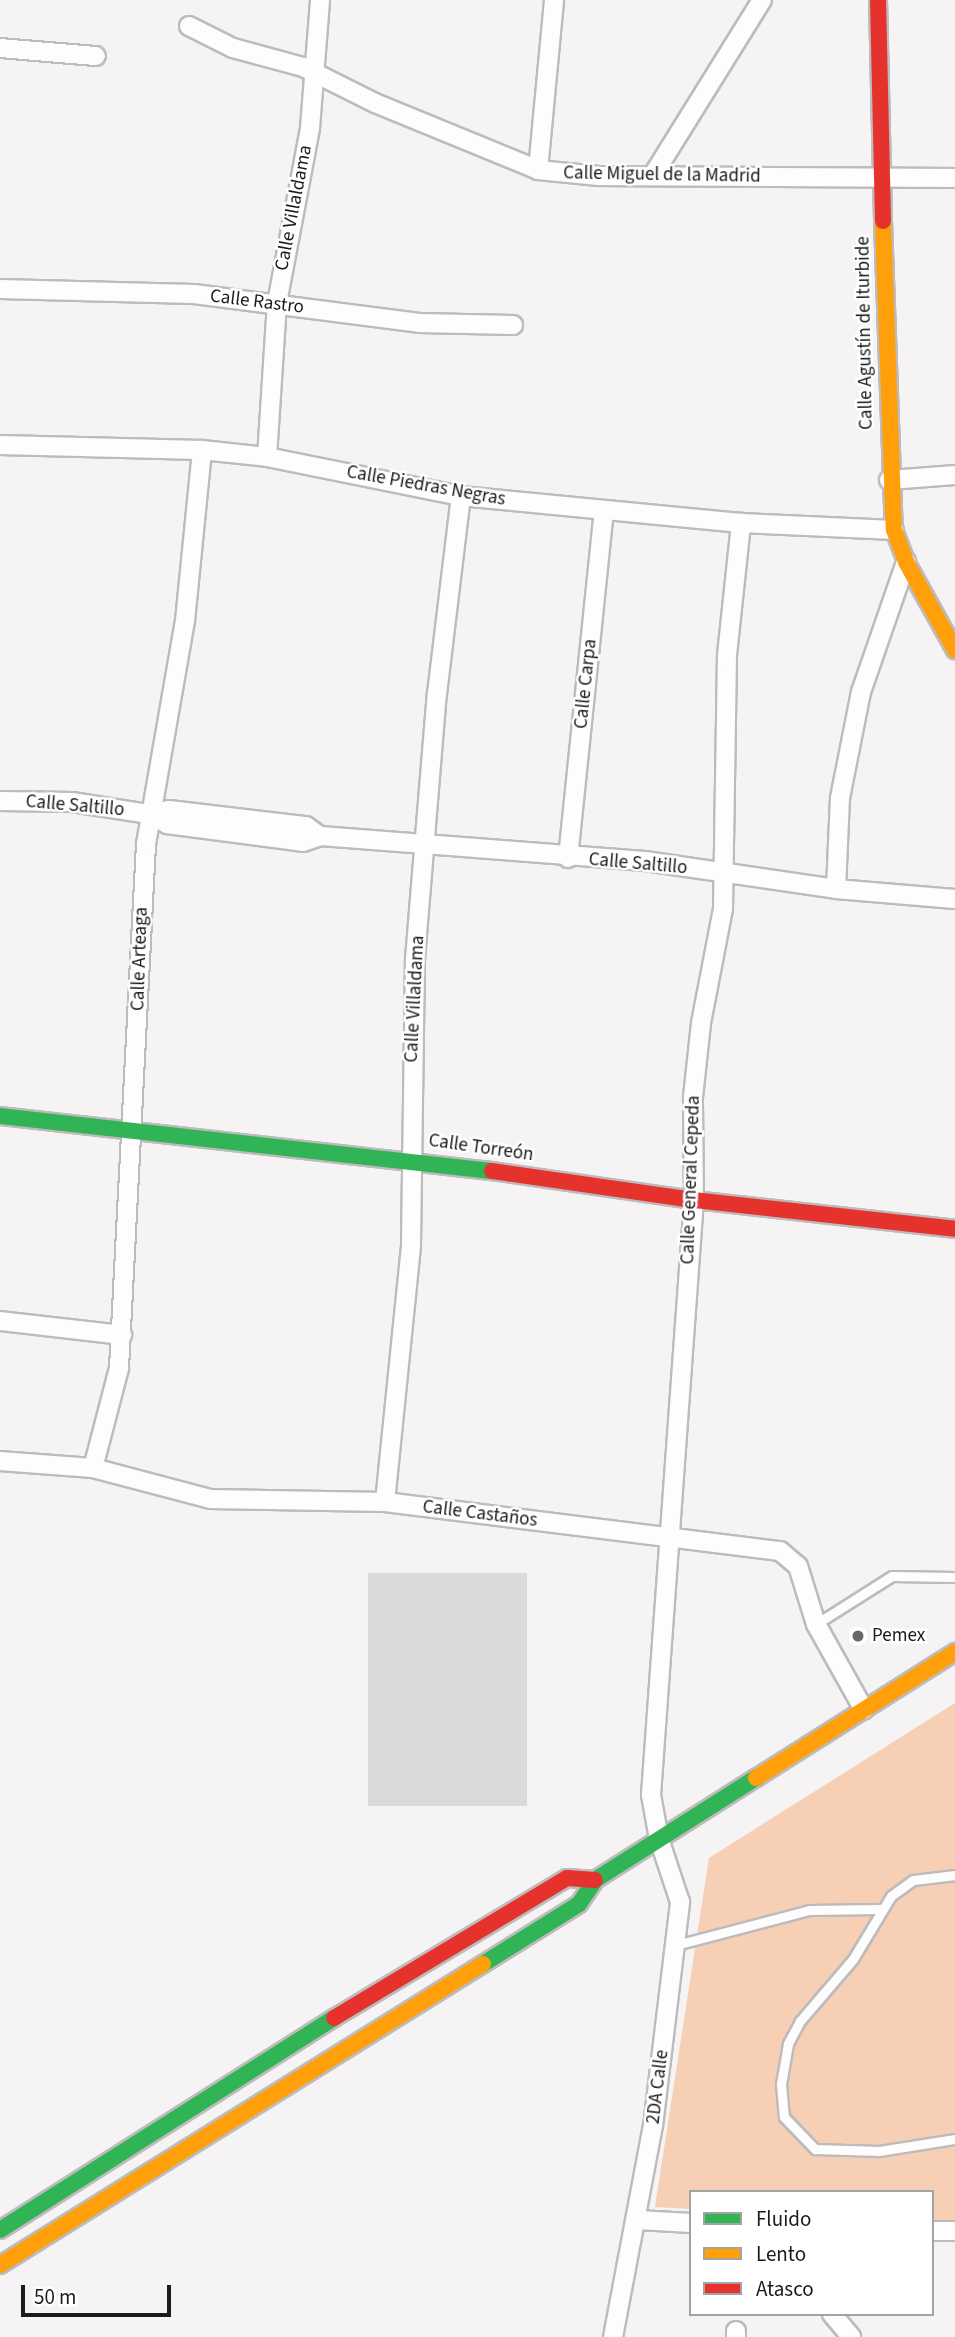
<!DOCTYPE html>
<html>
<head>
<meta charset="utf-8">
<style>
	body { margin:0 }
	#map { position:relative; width:955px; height:2337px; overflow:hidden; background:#f5f3f4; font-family:"Source Sans 3",sans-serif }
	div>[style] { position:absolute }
	.green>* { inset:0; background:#f7cfb4 }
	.building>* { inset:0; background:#dbd9da; transform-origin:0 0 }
	.roads { filter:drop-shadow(2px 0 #bdbbbc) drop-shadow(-2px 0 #bdbbbc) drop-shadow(0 2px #bdbbbc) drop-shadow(0 -2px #bdbbbc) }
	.lane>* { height:9px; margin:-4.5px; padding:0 4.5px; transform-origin:4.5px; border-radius:4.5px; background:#fefdfd }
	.street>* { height:18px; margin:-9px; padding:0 9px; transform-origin:9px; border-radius:9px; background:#fefdfd }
	.fast>* { height:16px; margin:-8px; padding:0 8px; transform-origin:8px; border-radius:8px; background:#30b455 }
	.slow>* { height:16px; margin:-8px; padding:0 8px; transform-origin:8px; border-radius:8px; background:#ff9f0a }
	.jam>* { height:16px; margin:-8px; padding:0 8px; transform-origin:8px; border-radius:8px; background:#e5322d }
	.dots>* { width:19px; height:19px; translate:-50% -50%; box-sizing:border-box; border:4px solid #fff; border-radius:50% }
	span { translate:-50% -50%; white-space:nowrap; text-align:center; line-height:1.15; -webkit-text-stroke:5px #fff; paint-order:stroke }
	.street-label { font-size:19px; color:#1c1a1b }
	.poi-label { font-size:19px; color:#1c1a1b }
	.left { translate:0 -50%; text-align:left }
	.legend { position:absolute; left:689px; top:2190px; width:245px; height:126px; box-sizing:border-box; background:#fff; border:2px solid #a4a3a4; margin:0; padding:9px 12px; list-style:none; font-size:21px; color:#1c1a1b }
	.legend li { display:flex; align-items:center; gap:14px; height:35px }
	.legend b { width:35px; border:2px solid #a4a3a4 }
	.scale { position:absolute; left:21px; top:2285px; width:150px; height:32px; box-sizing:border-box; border:4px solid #1c1a1b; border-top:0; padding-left:9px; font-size:21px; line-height:24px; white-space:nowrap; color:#1c1a1b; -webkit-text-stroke:5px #fff; paint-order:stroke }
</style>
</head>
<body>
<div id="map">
	<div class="green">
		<div style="clip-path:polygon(955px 1703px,955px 2221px,932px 2220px,932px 2192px,691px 2192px,691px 2209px,655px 2207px,709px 1858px)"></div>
	</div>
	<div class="building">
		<div style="left:368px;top:1573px;width:159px;height:233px"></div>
	</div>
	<div class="roads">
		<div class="lane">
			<div style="left:816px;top:1624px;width:90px;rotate:-32.3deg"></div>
			<div style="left:892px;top:1576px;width:63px;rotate:0.9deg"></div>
			<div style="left:955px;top:1875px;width:42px;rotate:173.2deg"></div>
			<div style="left:913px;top:1880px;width:27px;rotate:144deg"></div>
			<div style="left:891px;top:1896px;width:74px;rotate:121.1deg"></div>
			<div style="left:853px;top:1959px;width:82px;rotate:130.5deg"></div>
			<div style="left:800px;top:2021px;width:26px;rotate:118deg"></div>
			<div style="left:788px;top:2044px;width:41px;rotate:99.9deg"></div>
			<div style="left:781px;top:2084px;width:33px;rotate:85deg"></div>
			<div style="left:784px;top:2117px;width:45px;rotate:45.9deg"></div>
			<div style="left:815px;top:2149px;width:64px;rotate:1.8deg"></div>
			<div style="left:879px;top:2151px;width:77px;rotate:-9deg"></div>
			<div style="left:676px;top:1945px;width:138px;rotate:-14.7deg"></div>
			<div style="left:809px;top:1910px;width:72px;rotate:-0.8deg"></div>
		</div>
		<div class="street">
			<div style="left:189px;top:26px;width:49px;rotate:26.6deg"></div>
			<div style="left:233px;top:48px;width:73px;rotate:15.2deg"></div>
			<div style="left:303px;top:67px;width:80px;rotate:26.6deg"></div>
			<div style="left:375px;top:103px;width:176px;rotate:22.3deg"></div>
			<div style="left:538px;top:170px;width:61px;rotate:5.6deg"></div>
			<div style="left:599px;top:176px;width:356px;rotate:0.3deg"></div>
			<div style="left:0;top:48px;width:96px;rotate:4.8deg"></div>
			<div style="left:538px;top:170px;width:171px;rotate:-84.6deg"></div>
			<div style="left:653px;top:175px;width:206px;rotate:-58.1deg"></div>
			<div style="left:0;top:289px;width:194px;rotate:1.5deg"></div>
			<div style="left:194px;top:294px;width:227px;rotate:7.3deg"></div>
			<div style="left:419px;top:323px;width:94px;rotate:1.2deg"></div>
			<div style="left:0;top:445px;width:202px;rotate:1.4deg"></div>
			<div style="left:202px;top:450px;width:65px;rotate:6.1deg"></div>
			<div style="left:267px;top:457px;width:198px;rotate:11.4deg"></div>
			<div style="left:461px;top:496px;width:281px;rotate:5.5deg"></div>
			<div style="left:741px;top:523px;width:153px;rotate:2.6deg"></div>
			<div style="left:267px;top:457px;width:154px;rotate:-86.3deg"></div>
			<div style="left:277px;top:303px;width:178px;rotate:-79.3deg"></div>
			<div style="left:310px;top:128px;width:128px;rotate:-85.5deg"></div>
			<div style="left:889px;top:480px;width:66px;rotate:-4.3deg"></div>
			<div style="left:0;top:801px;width:72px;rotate:0.8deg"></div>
			<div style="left:72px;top:802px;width:78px;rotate:8.9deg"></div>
			<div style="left:149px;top:814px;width:20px;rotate:-11deg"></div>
			<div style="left:169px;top:810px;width:138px;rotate:6.7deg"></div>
			<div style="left:306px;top:826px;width:17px;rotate:36deg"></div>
			<div style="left:149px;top:814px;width:21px;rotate:29deg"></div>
			<div style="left:167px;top:824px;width:137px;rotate:7.5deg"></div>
			<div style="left:303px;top:842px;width:18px;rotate:-19deg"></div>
			<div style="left:320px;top:836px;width:326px;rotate:4.4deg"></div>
			<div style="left:645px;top:861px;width:193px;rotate:8.3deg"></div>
			<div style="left:836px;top:889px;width:119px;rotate:4.8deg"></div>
			<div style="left:568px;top:858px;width:349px;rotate:-84.1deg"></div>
			<div style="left:836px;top:889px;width:91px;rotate:-87.5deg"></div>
			<div style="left:840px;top:798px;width:108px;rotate:-78.8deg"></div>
			<div style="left:861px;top:692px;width:138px;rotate:-70.9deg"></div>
			<div style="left:0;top:1321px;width:123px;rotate:6.5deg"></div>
			<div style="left:0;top:1461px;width:93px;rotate:4.3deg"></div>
			<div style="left:93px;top:1468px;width:121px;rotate:14.8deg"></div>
			<div style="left:210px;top:1499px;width:175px;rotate:1deg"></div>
			<div style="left:385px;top:1502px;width:398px;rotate:7.1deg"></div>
			<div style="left:780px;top:1551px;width:23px;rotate:40deg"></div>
			<div style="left:798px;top:1566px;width:61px;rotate:72.8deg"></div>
			<div style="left:816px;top:1624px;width:98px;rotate:60.8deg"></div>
			<div style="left:93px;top:1468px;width:103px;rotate:-75.4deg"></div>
			<div style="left:119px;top:1368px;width:525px;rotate:-87.05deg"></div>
			<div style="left:146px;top:844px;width:226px;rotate:-80.1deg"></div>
			<div style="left:185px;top:621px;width:172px;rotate:-84.3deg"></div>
			<div style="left:385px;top:1502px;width:259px;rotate:-84.2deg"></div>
			<div style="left:411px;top:1244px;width:285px;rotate:-89.2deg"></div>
			<div style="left:415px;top:959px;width:266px;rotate:-85.3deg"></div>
			<div style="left:437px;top:694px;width:199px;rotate:-83.1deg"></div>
			<div style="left:638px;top:2220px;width:53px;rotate:3.2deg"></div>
			<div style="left:932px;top:2231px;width:23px"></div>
			<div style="left:832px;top:2314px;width:30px;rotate:50deg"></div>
			<div style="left:736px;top:2331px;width:6px;rotate:90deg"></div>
			<div style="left:613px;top:2337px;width:215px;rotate:-79.3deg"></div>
			<div style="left:653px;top:2126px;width:226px;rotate:-83.1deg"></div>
			<div style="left:680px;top:1902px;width:66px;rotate:-108.4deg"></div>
			<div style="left:659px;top:1839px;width:45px;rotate:-100.3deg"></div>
			<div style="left:651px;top:1795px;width:597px;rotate:-85.87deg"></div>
			<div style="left:694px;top:1200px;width:103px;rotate:-90.6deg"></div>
			<div style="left:693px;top:1097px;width:74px;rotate:-83.8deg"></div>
			<div style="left:701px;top:1023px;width:116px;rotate:-79.1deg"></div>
			<div style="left:723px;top:909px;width:254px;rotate:-89.1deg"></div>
			<div style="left:727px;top:655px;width:133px;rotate:-83.9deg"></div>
		</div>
		<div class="fast">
			<div style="left:0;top:1116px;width:495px;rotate:6.4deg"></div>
			<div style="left:483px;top:1964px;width:113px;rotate:-32deg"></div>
			<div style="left:579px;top:1904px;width:29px;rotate:-56deg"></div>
			<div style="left:595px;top:1880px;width:191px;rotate:-32.4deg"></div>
			<div style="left:0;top:2230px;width:396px;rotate:-32.4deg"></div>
		</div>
		<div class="slow">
			<div style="left:883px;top:221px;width:309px;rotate:88deg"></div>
			<div style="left:894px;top:530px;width:34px;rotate:69deg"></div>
			<div style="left:906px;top:562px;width:101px;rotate:60.9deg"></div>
			<div style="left:756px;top:1778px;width:236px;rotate:-32.3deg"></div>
			<div style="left:0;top:2265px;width:569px;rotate:-31.93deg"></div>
		</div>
		<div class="jam">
			<div style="left:878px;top:0;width:221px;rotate:88.7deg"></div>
			<div style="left:492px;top:1171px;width:204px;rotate:8.2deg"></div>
			<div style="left:694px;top:1200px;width:263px;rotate:6.3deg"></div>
			<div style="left:334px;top:2018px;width:272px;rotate:-31deg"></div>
			<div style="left:567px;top:1878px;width:28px;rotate:4deg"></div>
		</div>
	</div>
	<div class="dots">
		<div style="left:858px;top:1636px;background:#686667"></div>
	</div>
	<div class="street-label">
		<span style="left:662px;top:175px;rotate:1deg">Calle Miguel de la Madrid</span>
		<span style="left:294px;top:208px;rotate:-79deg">Calle Villaldama</span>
		<span style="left:257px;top:302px;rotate:7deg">Calle Rastro</span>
		<span style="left:865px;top:333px;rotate:-91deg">Calle Agustín de Iturbide</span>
		<span style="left:426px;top:486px;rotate:10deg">Calle Piedras Negras</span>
		<span style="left:586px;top:684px;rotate:-84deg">Calle Carpa</span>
		<span style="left:75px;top:806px;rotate:5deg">Calle Saltillo</span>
		<span style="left:638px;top:864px;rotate:5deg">Calle Saltillo</span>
		<span style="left:140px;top:959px;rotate:-88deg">Calle Arteaga</span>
		<span style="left:415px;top:999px;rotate:-87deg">Calle Villaldama</span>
		<span style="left:481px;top:1148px;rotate:8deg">Calle Torreón</span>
		<span style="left:691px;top:1180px;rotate:-88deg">Calle General Cepeda</span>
		<span style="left:480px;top:1514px;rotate:7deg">Calle Castaños</span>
		<span style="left:658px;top:2087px;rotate:-83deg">2DA Calle</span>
	</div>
	<div class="poi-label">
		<span class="left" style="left:872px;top:1636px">Pemex</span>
	</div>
	<ul class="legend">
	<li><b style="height:9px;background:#30b455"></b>Fluido</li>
	<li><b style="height:9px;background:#ff9f0a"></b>Lento</li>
	<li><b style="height:9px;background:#e5322d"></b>Atasco</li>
	</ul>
	<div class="scale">50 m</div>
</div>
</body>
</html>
